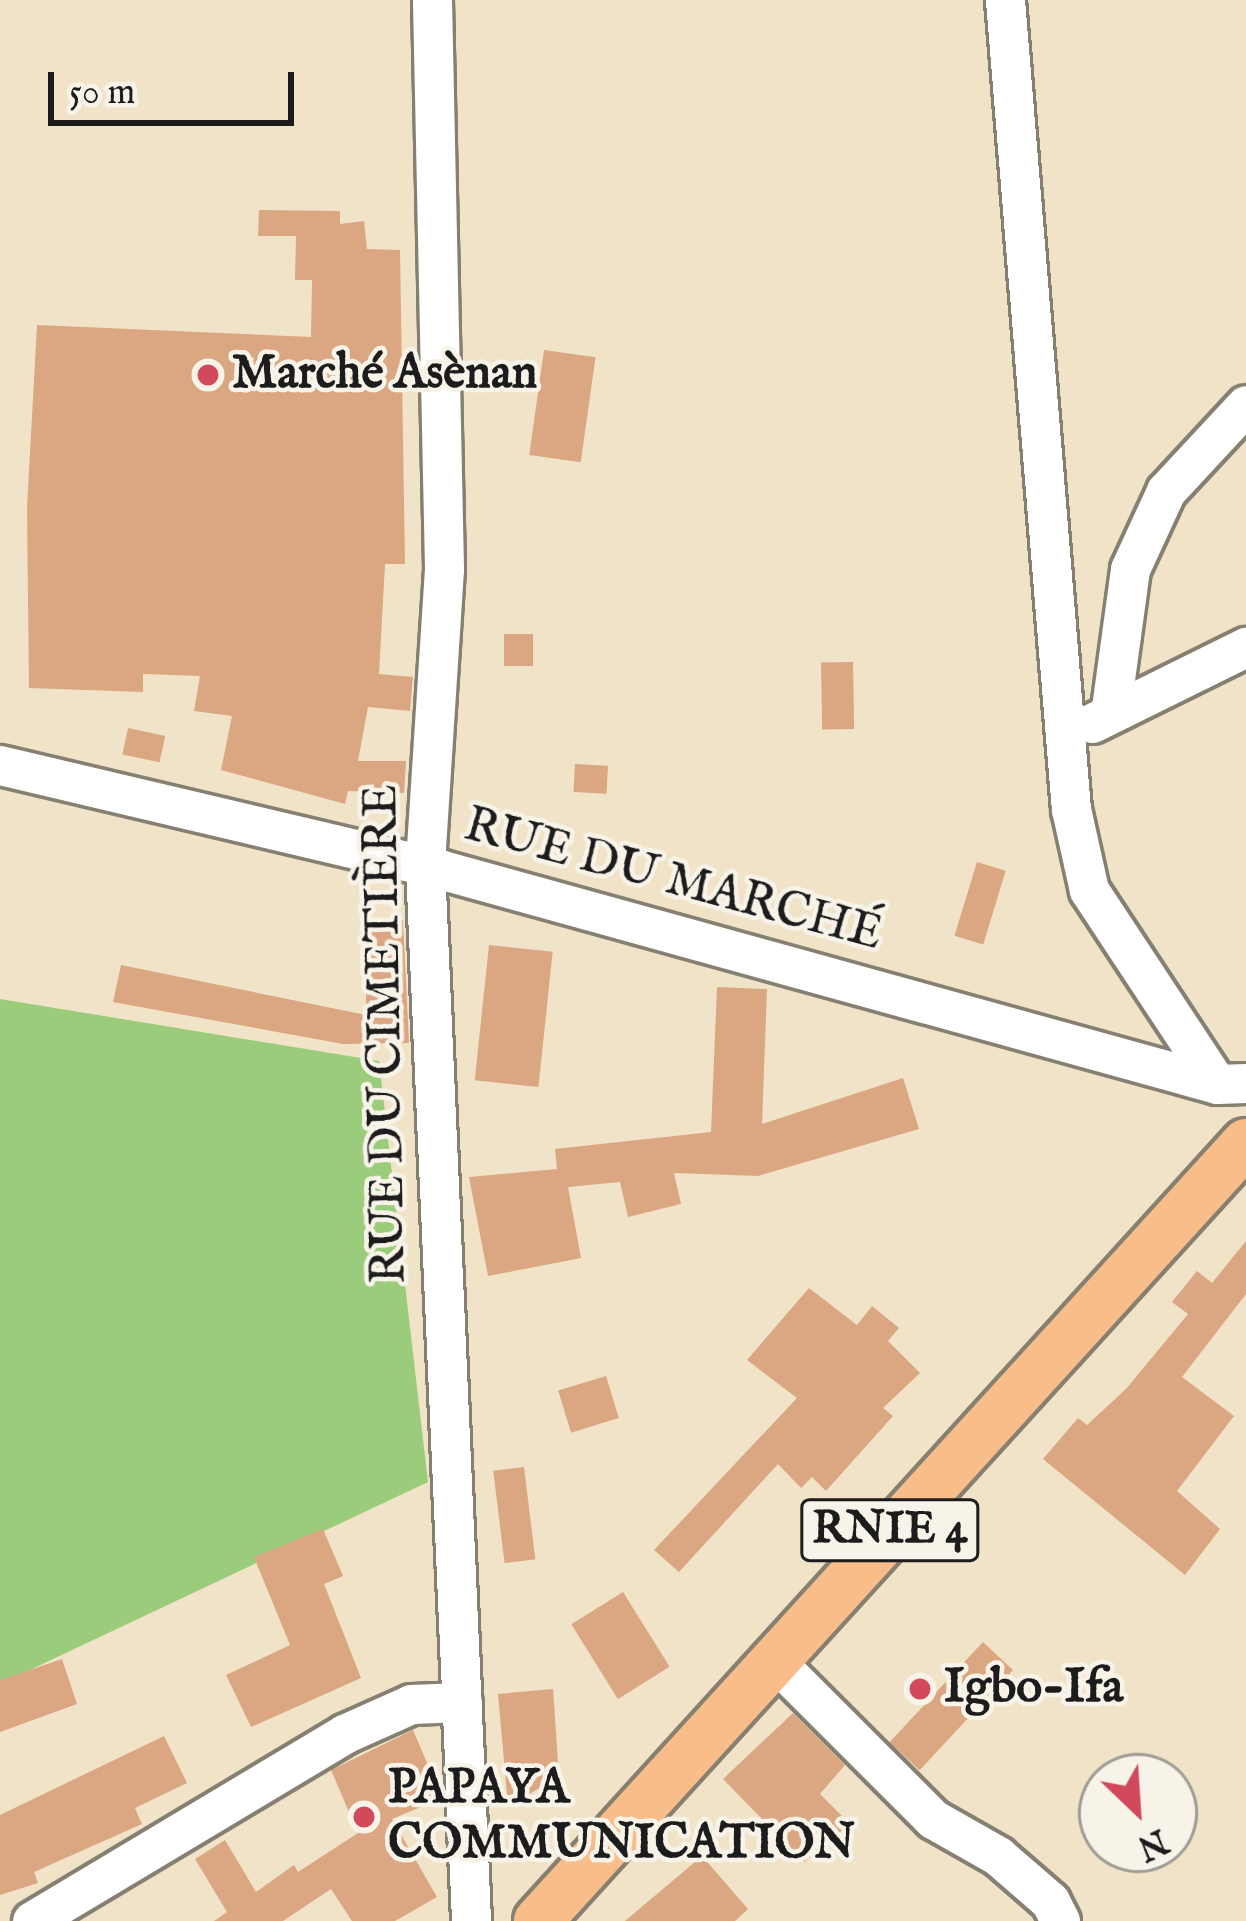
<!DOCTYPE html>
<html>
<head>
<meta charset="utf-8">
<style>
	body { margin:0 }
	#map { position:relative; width:1246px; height:1921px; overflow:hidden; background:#f1e3c7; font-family:"IM FELL English",serif }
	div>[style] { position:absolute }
	.green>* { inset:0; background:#9bcc7c }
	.building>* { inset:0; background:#dba682; transform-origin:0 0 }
	.roads { filter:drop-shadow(3px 0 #868072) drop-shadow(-3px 0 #868072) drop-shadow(0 3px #868072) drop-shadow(0 -3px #868072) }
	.minor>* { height:39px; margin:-19.5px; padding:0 19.5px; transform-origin:19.5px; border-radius:19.5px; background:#fff }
	.major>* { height:48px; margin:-24px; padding:0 24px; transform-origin:24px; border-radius:24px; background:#f8bd89 }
	.dots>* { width:33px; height:33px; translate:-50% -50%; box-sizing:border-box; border:6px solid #f7f3e8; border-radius:50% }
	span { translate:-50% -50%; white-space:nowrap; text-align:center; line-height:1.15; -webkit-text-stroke:9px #f7f3e8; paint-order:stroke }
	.shield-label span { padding:3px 9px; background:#f7f3e8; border:3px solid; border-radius:9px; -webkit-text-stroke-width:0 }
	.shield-label { font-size:45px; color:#1c1c1c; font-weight:700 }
	.poi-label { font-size:48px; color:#1c1c1c; font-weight:700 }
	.left { translate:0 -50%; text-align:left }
	.street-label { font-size:48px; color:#1c1c1c }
	.north { position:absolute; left:1078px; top:1753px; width:120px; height:120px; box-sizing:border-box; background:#f7f3e8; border:3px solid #9f9d96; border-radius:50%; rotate:155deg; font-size:33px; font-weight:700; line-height:48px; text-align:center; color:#1c1c1c }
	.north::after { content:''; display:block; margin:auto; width:42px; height:54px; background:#d1495b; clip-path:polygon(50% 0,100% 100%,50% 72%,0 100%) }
	.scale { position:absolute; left:48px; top:72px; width:246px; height:54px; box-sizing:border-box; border:6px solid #1c1c1c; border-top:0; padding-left:15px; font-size:36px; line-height:42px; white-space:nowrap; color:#1c1c1c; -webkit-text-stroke:9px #f7f3e8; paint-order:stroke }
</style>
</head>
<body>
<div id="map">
	<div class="green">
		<div style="clip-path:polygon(0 999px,379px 1061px,428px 1482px,0 1684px)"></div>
	</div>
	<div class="building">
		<div style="clip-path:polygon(259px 210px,340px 211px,340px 224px,364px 221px,367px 249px,400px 250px,405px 564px,385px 564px,379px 674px,413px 677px,412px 687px,410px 711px,368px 707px,358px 761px,406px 761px,404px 793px,348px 791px,345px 804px,221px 770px,232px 716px,194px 711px,200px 676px,143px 674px,143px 692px,29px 688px,27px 508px,37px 325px,311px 337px,312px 280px,295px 280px,296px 236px,258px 236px)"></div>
		<div style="left:544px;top:350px;width:52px;height:106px;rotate:8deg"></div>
		<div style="left:533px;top:634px;width:32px;height:29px;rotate:90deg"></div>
		<div style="left:853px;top:662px;width:67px;height:32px;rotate:89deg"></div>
		<div style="left:128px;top:728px;width:38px;height:27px;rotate:12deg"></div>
		<div style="left:575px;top:764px;width:33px;height:28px;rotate:3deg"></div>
		<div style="left:977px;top:862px;width:30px;height:77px;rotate:17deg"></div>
		<div style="clip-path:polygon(366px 919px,403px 920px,409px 1043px,343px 1044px,113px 1002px,121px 965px,366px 1015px)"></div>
		<div style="left:489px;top:945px;width:64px;height:136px;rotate:6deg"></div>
		<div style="clip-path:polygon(717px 987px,767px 989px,762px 1124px,903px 1078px,919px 1129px,758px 1176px,674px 1173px,681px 1204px,628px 1217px,620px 1182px,568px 1187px,581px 1258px,488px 1276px,469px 1177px,557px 1169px,555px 1149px,711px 1132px)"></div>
		<div style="clip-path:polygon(1246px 1241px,1246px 1294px,1182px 1377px,1234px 1416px,1177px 1491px,1220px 1529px,1185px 1575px,1043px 1459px,1078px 1418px,1087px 1425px,1126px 1389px,1188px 1314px,1172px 1302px,1197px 1271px,1212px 1283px)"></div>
		<div style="clip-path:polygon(809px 1288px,857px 1325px,872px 1306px,899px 1328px,888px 1341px,920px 1373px,883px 1408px,893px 1416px,826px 1491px,812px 1477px,801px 1488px,778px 1464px,679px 1572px,654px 1550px,797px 1398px,747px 1360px)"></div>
		<div style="left:606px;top:1376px;width:44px;height:50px;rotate:73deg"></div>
		<div style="left:524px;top:1467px;width:93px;height:31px;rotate:83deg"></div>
		<div style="clip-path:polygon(323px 1529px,343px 1576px,324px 1584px,361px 1678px,251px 1727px,226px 1675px,290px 1645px,254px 1557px)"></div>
		<div style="left:623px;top:1592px;width:88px;height:61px;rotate:58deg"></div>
		<div style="left:983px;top:1642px;width:41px;height:137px;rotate:43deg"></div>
		<div style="clip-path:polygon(62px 1659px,77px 1704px,0 1732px,0 1680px)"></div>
		<div style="clip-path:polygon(553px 1689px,559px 1777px,508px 1806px,498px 1694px)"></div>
		<div style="clip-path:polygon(793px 1713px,845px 1765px,820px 1794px,850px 1824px,804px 1862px,723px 1779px)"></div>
		<div style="clip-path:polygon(413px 1730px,442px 1798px,392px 1819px,437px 1897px,395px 1921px,352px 1921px,331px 1889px,283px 1921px,214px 1921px,227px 1912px,195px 1859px,225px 1840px,256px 1892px,294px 1865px,298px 1872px,358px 1833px,331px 1770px)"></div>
		<div style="clip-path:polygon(164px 1736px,187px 1783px,135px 1808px,142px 1824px,34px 1872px,38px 1883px,0 1895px,0 1815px)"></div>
		<div style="clip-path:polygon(702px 1856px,748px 1909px,735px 1921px,625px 1921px)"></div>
	</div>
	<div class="roads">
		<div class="minor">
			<div style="left:432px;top:0;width:569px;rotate:88.79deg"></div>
			<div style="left:444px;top:569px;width:298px;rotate:93.7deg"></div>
			<div style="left:425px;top:866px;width:1056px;rotate:87.5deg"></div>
			<div style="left:1005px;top:0;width:812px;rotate:85.34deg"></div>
			<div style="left:1071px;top:809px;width:83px;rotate:77.5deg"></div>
			<div style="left:1089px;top:890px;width:232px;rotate:56.6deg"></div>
			<div style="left:1111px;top:708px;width:140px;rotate:-82.2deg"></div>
			<div style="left:1130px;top:569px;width:86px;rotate:-65.2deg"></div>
			<div style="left:1166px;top:491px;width:117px;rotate:-47.1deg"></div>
			<div style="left:1092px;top:723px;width:172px;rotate:-26.3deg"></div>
			<div style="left:0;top:765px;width:451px;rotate:13.3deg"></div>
			<div style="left:439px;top:869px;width:807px;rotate:15.45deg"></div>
			<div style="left:1217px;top:1084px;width:29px;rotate:-2deg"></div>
			<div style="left:772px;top:1658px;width:228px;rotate:45deg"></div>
			<div style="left:933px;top:1819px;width:75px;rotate:29.6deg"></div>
			<div style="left:998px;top:1856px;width:69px;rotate:40.9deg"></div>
			<div style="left:1050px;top:1901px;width:22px;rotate:63deg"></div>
			<div style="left:32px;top:1921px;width:364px;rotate:-30.9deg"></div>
			<div style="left:344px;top:1734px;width:73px;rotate:-24.1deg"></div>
			<div style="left:411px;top:1704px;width:51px;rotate:-2.2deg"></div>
		</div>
		<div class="major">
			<div style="left:538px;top:1921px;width:1052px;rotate:-47.7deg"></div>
		</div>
	</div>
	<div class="dots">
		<div style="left:208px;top:375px;background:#d1495b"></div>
		<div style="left:920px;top:1689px;background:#d1495b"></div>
		<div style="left:364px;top:1817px;background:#d1495b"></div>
	</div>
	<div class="shield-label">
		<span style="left:890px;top:1530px">RNIE 4</span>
	</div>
	<div class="poi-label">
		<span class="left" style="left:232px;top:375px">Marché Asènan</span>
		<span class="left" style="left:944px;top:1689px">Igbo-Ifa</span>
		<span class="left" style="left:388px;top:1817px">PAPAYA<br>COMMUNICATION</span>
	</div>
	<div class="street-label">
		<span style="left:673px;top:881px;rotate:15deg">RUE DU MARCHÉ</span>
		<span style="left:387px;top:1034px;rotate:-91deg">RUE DU CIMETIÈRE</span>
	</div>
	<div class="north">N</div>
	<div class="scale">50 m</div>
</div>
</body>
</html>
